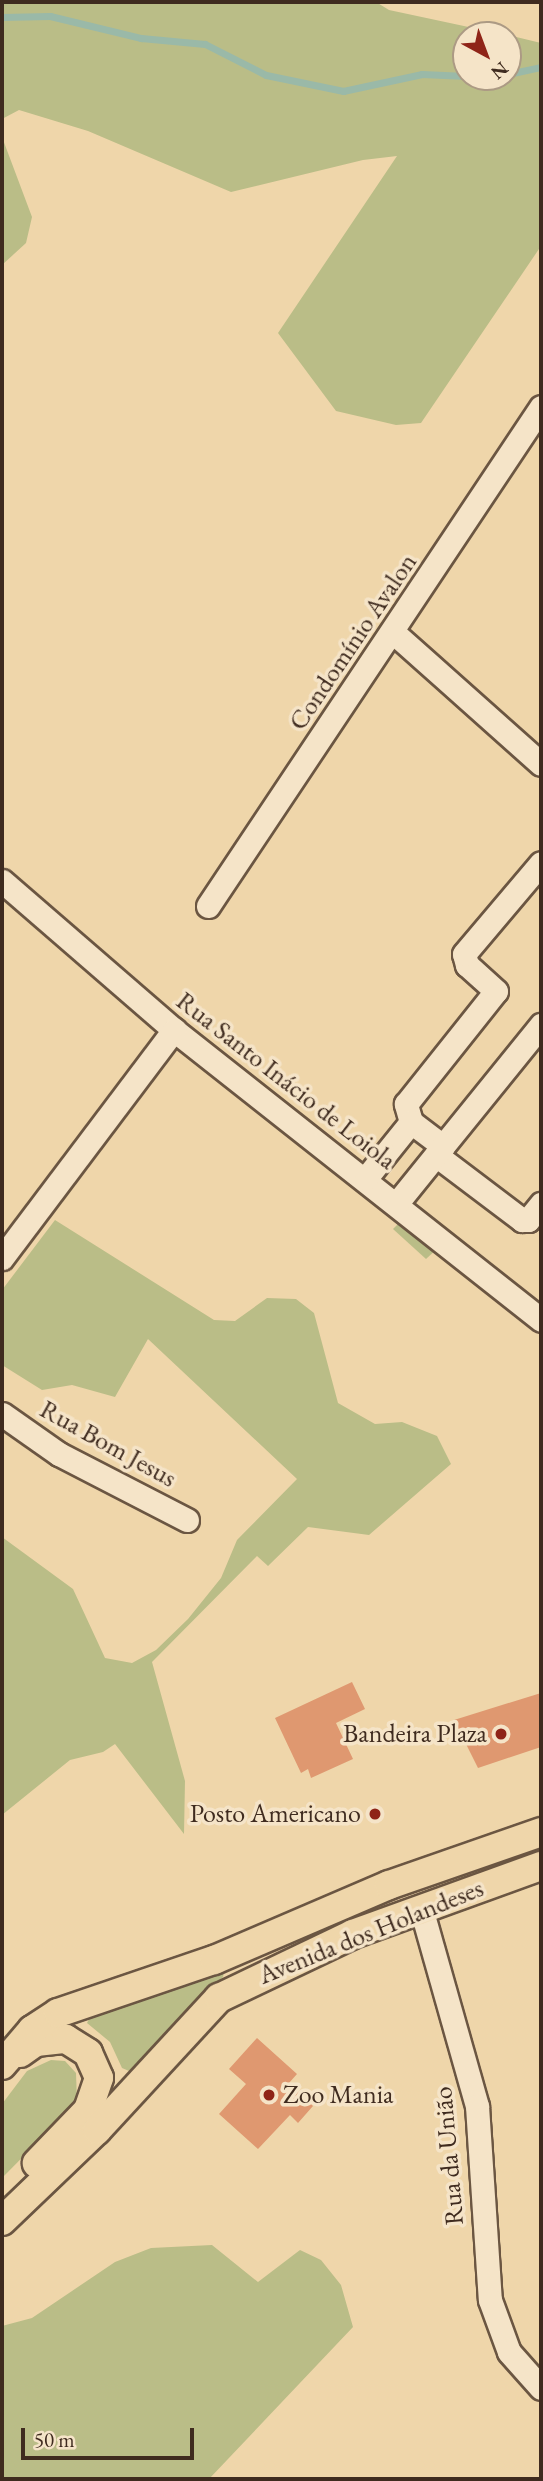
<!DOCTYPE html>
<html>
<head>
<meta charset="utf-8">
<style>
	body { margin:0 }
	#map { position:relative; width:543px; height:2481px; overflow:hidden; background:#efd6aa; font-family:"EB Garamond",serif }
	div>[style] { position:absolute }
	.green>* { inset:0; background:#babd87 }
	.stream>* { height:7px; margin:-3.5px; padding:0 3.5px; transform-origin:3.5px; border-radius:3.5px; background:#9ab9a8 }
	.building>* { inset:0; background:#df9870 }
	.roads { filter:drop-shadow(2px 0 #6b5642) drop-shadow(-2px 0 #6b5642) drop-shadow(0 2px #6b5642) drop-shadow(0 -2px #6b5642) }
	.minor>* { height:23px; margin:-11.5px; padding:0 11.5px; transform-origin:11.5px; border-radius:11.5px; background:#f5e4c8 }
	.major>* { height:28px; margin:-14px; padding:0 14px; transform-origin:14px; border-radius:14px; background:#efd6aa }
	.dots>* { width:19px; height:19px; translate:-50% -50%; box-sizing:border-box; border:4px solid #f5e4c8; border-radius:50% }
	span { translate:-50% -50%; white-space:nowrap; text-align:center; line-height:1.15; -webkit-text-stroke:7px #f5e4c8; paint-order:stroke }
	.street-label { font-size:26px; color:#3f2b1f }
	.poi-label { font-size:26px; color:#3f2b1f }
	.right { translate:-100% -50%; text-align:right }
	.left { translate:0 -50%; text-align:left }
	.frame { position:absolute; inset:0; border:4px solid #3f2b1f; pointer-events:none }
	.north { position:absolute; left:452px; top:21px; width:70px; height:70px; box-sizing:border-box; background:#f5e4c8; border:2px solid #ac9a84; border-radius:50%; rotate:139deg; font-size:19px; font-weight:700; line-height:28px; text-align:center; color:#3f2b1f }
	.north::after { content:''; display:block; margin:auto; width:24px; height:32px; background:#8f2418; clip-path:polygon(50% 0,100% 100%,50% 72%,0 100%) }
	.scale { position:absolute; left:21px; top:2428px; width:173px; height:32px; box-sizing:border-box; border:4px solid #3f2b1f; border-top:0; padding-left:9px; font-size:21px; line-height:24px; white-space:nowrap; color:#3f2b1f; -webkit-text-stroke:5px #f5e4c8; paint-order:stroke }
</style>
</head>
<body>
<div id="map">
	<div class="green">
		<div style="clip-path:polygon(2px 2px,376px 2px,389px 10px,506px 35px,466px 35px,466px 77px,508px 77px,508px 35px,541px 43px,541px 246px,421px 423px,396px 425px,336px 411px,278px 333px,397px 156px,363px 160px,231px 192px,88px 131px,19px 110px,2px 119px,2px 137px,32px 217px,26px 243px,2px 265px)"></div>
		<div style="clip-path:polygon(403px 1219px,439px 1247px,426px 1259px,393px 1229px)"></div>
		<div style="clip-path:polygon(55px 1220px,214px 1320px,235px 1321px,267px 1298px,296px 1299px,314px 1313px,338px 1403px,375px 1424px,402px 1422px,437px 1436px,451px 1464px,369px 1535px,308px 1527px,268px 1566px,257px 1556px,152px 1662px,185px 1781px,184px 1834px,115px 1744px,103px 1752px,70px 1760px,2px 1815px,2px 1537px,73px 1589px,105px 1658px,132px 1663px,156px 1650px,188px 1619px,221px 1578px,237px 1540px,297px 1479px,148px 1339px,115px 1397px,72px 1385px,42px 1390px,2px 1365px,2px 1290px)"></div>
		<div style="clip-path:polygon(225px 1968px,223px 1977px,129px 2071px,122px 2068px,110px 2042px,87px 2023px,90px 2017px)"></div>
		<div style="clip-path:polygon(51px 2060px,65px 2061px,76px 2073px,77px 2102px,2px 2178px,2px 2104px,27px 2071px)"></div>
		<div style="clip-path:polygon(212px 2245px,258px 2282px,300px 2250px,321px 2260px,341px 2285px,353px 2327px,209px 2479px,2px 2479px,2px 2326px,32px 2318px,115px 2262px,151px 2248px)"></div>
	</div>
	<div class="stream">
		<div style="left:2px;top:17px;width:48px;rotate:-1.2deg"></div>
		<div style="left:50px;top:16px;width:94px;rotate:13.6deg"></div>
		<div style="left:141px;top:38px;width:64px;rotate:5.4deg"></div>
		<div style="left:205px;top:44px;width:68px;rotate:26.9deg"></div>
		<div style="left:266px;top:75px;width:79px;rotate:11.7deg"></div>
		<div style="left:343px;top:91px;width:81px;rotate:-12.1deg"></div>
		<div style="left:422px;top:74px;width:44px;rotate:2.6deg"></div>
		<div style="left:508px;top:74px;width:34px;rotate:-12deg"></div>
		<div style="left:477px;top:77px;width:14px"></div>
	</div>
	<div class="building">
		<div style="clip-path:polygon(352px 1682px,365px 1709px,336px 1723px,353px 1759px,311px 1778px,308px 1769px,301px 1773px,275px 1718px)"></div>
		<div style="clip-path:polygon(541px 1693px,541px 1747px,478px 1768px,454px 1720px)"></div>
		<div style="clip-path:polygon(257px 2038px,297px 2074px,289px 2083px,313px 2106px,298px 2123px,290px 2115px,258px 2149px,219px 2114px,246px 2084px,229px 2069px)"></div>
	</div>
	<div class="roads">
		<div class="minor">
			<div style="left:394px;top:633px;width:197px;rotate:41.7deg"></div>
			<div style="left:2px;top:881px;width:228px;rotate:40.9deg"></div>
			<div style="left:174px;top:1030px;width:468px;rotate:38.3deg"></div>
			<div style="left:208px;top:906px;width:600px;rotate:-56.28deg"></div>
			<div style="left:411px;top:1122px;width:19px;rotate:-106deg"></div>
			<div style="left:406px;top:1104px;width:144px;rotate:-51.5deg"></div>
			<div style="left:496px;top:991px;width:39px;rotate:-138deg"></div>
			<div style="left:467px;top:965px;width:11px;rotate:-105deg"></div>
			<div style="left:464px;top:954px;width:119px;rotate:-49.8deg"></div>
			<div style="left:443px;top:1146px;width:156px;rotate:-51deg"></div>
			<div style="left:436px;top:1155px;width:108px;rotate:37.1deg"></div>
			<div style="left:522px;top:1220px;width:6px"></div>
			<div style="left:528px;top:1220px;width:21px;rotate:-51deg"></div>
			<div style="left:366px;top:1178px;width:72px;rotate:-51.2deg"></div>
			<div style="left:411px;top:1122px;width:40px;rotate:37deg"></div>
			<div style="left:443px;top:1146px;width:73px;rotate:128.9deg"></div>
			<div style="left:2px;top:1258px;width:286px;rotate:-53deg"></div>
			<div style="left:2px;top:1414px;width:70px;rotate:35.1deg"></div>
			<div style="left:59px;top:1454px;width:144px;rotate:27.3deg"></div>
			<div style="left:421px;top:1908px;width:206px;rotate:74.2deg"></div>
			<div style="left:477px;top:2106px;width:194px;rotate:86.2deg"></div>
			<div style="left:490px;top:2300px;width:55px;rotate:69.9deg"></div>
			<div style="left:509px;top:2352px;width:48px;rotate:48.4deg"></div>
		</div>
		<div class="major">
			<div style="left:20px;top:2053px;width:19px;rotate:-35deg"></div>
			<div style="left:36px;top:2042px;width:30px;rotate:-6deg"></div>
			<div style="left:66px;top:2039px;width:26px;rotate:32deg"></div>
			<div style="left:88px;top:2053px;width:27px;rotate:66deg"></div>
			<div style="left:99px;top:2078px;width:34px;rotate:109deg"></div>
			<div style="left:88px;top:2110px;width:74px;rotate:133.9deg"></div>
			<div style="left:2px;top:2065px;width:46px;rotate:-49.4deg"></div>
			<div style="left:32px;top:2030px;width:31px;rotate:-33deg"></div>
			<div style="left:58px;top:2013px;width:165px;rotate:-18.8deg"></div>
			<div style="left:214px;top:1960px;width:190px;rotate:-23.2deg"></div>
			<div style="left:389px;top:1885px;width:161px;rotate:-19.2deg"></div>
			<div style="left:2px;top:2221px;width:132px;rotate:-43.8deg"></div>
			<div style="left:97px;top:2130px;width:180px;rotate:-47.3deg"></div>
			<div style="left:219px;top:1998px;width:148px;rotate:-25.5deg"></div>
			<div style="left:353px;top:1934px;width:200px;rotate:-19.9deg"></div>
		</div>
	</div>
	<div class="dots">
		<div style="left:501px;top:1734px;background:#8f2418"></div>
		<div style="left:375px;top:1814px;background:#8f2418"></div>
		<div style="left:269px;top:2095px;background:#8f2418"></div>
	</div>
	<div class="street-label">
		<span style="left:353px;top:642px;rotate:-56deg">Condomínio Avalon</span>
		<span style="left:286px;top:1081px;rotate:38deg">Rua Santo Inácio de Loiola</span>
		<span style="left:108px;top:1444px;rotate:29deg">Rua Bom Jesus</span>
		<span style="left:371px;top:1932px;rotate:-22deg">Avenida dos Holandeses</span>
		<span style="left:449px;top:2156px;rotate:-95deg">Rua da União</span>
	</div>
	<div class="poi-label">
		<span class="right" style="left:487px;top:1734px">Bandeira Plaza</span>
		<span class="right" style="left:361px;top:1814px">Posto Americano</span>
		<span class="left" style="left:283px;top:2095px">Zoo Mania</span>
	</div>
	<div class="frame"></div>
	<div class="north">N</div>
	<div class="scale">50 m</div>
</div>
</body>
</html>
